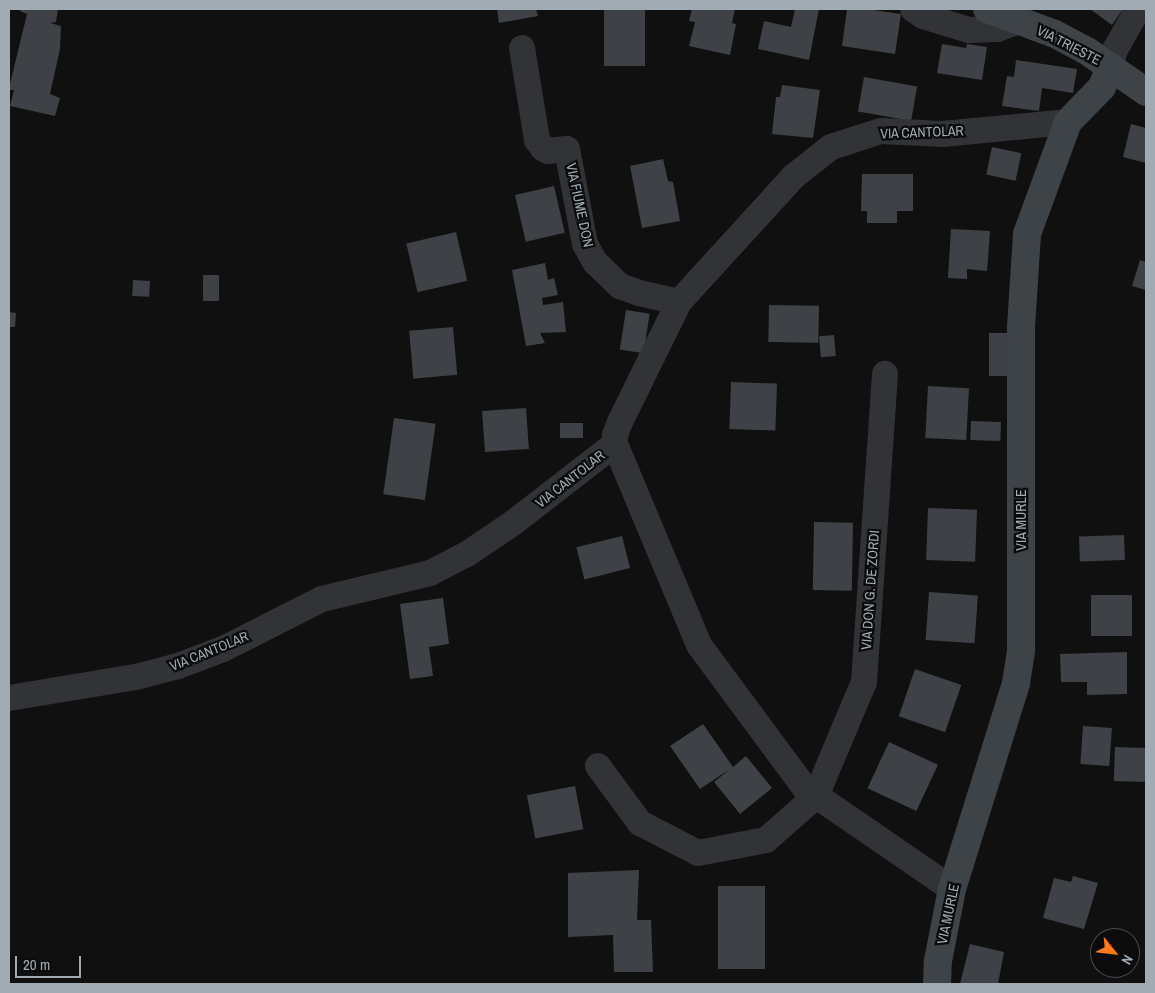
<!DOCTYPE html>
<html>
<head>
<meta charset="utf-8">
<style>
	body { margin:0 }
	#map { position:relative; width:1155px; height:993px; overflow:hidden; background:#101011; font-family:"Archivo Narrow",sans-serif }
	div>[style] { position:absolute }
	.building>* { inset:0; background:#3e4145; transform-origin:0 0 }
	.street>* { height:26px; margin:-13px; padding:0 13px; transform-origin:13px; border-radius:13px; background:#313337 }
	.secondary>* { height:28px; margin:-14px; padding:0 14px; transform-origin:14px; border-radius:14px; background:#3e4347 }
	span { translate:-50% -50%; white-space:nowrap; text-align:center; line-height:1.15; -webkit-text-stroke:4.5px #0b0b0c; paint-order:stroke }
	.street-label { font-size:14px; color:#a0abb4 }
	.frame { position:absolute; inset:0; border:10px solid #a0abb4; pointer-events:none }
	.north { position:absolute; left:1090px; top:928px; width:50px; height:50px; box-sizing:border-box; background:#0b0b0c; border:1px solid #474b4f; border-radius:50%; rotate:119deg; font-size:14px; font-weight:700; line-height:20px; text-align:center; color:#a0abb4 }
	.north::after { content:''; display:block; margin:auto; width:18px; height:22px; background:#ff791a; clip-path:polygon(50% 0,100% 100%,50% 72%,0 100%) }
	.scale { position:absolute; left:15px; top:956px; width:66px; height:22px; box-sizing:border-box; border:2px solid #a0abb4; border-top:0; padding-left:6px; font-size:15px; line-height:18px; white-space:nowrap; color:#a0abb4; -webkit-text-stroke:4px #0b0b0c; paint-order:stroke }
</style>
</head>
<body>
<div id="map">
	<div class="building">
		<div style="clip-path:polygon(21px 9px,58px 9px,56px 22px,50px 23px,61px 26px,60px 49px,50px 94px,60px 98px,55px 116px,10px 106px,14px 90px,9px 90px,9px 88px,27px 14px,20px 11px)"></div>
		<div style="clip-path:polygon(497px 9px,536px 9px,538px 16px,499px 23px)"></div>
		<div style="left:604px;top:9px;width:41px;height:57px"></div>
		<div style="clip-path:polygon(692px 9px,735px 9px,732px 23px,736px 24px,730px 55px,689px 46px,695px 22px,689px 21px)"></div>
		<div style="clip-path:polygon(795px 9px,819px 9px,809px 60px,758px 49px,764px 21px,791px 27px)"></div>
		<div style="clip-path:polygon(847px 9px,866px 9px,901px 14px,895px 54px,842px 46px)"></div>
		<div style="clip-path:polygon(1090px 9px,1123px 9px,1112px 25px)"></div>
		<div style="clip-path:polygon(942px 44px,966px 48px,967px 44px,987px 47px,982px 80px,937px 73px)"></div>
		<div style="clip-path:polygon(1016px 60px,1077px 69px,1073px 93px,1042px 88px,1039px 111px,1002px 106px,1007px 76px,1014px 77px)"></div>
		<div style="left:864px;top:77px;width:54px;height:35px;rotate:10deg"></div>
		<div style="clip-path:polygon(782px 85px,820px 90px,813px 138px,772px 134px,776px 97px,780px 97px)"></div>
		<div style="clip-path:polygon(1131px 124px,1146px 128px,1146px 163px,1123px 157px)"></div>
		<div style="left:992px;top:147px;width:30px;height:28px;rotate:12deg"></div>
		<div style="clip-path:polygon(663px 159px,668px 181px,673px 182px,680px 221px,642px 228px,630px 166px)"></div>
		<div style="clip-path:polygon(862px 174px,913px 174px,913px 211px,897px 211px,897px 223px,867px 223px,867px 211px,861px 211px)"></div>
		<div style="left:554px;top:186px;width:48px;height:40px;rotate:77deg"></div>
		<div style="clip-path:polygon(951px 229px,990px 231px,987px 271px,967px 269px,967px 279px,948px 278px)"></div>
		<div style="left:456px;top:232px;width:50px;height:51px;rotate:77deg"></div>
		<div style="clip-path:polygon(1140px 260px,1146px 262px,1146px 290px,1132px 286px)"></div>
		<div style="clip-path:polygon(545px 263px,548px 280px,554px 278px,558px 295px,542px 298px,543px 305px,563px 302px,566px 332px,540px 333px,545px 343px,526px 346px,512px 270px)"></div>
		<div style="left:203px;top:275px;width:16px;height:26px"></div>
		<div style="left:133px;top:280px;width:17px;height:16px;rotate:3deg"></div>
		<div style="left:769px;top:305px;width:50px;height:37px;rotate:1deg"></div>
		<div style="left:626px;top:310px;width:24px;height:40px;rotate:9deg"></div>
		<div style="clip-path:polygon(9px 312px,16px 313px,15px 327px,9px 327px)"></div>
		<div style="left:453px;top:327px;width:48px;height:44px;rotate:85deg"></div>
		<div style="left:989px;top:333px;width:24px;height:43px"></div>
		<div style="left:834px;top:335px;width:21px;height:15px;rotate:85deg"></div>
		<div style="left:731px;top:382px;width:46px;height:47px;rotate:2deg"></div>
		<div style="left:928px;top:386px;width:41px;height:52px;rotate:3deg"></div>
		<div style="left:526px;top:408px;width:41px;height:44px;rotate:86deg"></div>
		<div style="left:394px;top:418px;width:42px;height:77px;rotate:8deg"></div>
		<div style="left:971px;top:421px;width:30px;height:19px;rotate:2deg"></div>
		<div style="left:583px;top:423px;width:15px;height:23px;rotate:90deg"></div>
		<div style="left:928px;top:508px;width:49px;height:52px;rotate:2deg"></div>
		<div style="left:814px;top:522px;width:39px;height:68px;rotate:1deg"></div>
		<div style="left:1124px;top:535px;width:25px;height:45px;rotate:88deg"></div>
		<div style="left:622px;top:536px;width:33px;height:47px;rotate:76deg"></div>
		<div style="left:929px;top:592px;width:49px;height:48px;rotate:4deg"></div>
		<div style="left:1091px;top:595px;width:41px;height:41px"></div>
		<div style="clip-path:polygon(443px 598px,449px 644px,429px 647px,433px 676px,410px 679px,400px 604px)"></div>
		<div style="clip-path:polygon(1127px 652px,1127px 694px,1087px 695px,1087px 682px,1061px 682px,1060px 654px)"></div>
		<div style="left:915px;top:669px;width:49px;height:50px;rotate:19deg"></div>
		<div style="clip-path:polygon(703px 724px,733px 767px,746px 756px,772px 788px,740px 814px,714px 782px,730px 769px,700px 789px,670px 746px)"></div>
		<div style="left:1083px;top:726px;width:29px;height:38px;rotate:4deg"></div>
		<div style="left:889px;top:742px;width:54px;height:51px;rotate:25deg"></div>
		<div style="left:1115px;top:747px;width:31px;height:34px;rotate:2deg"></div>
		<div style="left:575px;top:786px;width:44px;height:49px;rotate:79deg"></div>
		<div style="clip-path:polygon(639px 870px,637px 920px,651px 920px,653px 972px,614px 972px,613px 935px,568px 937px,568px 873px)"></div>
		<div style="clip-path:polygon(1073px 876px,1098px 883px,1084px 929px,1043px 918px,1054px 878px,1071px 882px)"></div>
		<div style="left:718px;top:886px;width:47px;height:83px"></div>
		<div style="clip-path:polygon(970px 944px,1004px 952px,998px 984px,960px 984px)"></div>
	</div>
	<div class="street">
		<div style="left:913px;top:9px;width:12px;rotate:35deg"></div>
		<div style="left:923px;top:16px;width:48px;rotate:16.9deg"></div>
		<div style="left:969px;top:30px;width:28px;rotate:-2deg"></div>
		<div style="left:997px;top:29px;width:23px;rotate:-20deg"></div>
		<div style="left:522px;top:48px;width:93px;rotate:80.7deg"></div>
		<div style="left:537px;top:140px;width:10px;rotate:53deg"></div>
		<div style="left:543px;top:148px;width:6px;rotate:31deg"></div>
		<div style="left:548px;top:151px;width:19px;rotate:-6deg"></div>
		<div style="left:567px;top:149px;width:97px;rotate:79.3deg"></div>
		<div style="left:585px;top:244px;width:21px;rotate:61deg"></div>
		<div style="left:595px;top:262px;width:35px;rotate:44deg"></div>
		<div style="left:620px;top:286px;width:20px;rotate:20deg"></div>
		<div style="left:639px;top:293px;width:41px;rotate:12.7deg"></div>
		<div style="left:1110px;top:67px;width:18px;rotate:-74deg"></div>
		<div style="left:1115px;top:50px;width:47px;rotate:-60.7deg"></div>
		<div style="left:615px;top:444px;width:218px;rotate:67.3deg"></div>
		<div style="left:699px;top:645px;width:178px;rotate:53.5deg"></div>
		<div style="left:805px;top:788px;width:178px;rotate:34.5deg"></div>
		<div style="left:9px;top:698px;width:129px;rotate:-9.4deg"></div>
		<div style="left:136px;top:677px;width:43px;rotate:-14.7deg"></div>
		<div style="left:178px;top:666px;width:48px;rotate:-20.7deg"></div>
		<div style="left:223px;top:649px;width:111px;rotate:-26.8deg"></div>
		<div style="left:322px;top:599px;width:111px;rotate:-13.5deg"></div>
		<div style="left:430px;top:573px;width:42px;rotate:-27.2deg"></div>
		<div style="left:467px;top:554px;width:55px;rotate:-34deg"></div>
		<div style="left:513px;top:523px;width:129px;rotate:-37.8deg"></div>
		<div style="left:615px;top:444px;width:9px;rotate:-90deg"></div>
		<div style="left:615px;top:435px;width:14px;rotate:-69deg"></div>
		<div style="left:620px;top:422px;width:134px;rotate:-63.8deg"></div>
		<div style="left:679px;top:302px;width:169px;rotate:-47.6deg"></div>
		<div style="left:793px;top:177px;width:48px;rotate:-38.3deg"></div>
		<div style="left:831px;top:147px;width:52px;rotate:-17.7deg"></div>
		<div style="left:881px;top:131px;width:62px;rotate:2.8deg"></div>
		<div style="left:943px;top:134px;width:126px;rotate:-5.5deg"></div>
		<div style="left:598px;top:766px;width:71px;rotate:53.6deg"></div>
		<div style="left:640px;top:823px;width:65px;rotate:27.3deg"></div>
		<div style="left:698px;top:853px;width:69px;rotate:-10.8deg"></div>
		<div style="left:766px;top:840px;width:67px;rotate:-41.3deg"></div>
		<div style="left:816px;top:796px;width:124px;rotate:-67.2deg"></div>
		<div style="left:864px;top:682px;width:309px;rotate:-86.1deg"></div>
	</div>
	<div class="secondary">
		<div style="left:987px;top:9px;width:72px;rotate:20.2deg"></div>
		<div style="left:1055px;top:34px;width:36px;rotate:28deg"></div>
		<div style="left:1087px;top:51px;width:72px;rotate:34.8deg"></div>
		<div style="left:937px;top:984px;width:23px;rotate:-88deg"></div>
		<div style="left:938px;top:961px;width:73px;rotate:-79deg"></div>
		<div style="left:952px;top:889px;width:216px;rotate:-72.7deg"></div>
		<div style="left:1016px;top:683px;width:33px;rotate:-81deg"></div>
		<div style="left:1021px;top:650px;width:323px;rotate:-90deg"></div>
		<div style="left:1021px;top:327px;width:93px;rotate:-86.3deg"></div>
		<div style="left:1027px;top:234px;width:119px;rotate:-69.9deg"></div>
		<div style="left:1068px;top:122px;width:49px;rotate:-45.8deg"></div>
		<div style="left:1102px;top:87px;width:22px;rotate:-68deg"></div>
	</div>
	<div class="street-label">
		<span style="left:1069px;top:45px;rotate:27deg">VIA TRIESTE</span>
		<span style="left:922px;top:132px;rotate:-2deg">VIA CANTOLAR</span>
		<span style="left:580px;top:205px;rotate:78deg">VIA FIUME DON</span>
		<span style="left:570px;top:479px;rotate:-38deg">VIA CANTOLAR</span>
		<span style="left:1021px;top:520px;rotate:-90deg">VIA MURLE</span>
		<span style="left:870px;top:590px;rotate:-86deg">VIA DON G. DE ZORDI</span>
		<span style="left:209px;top:651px;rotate:-22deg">VIA CANTOLAR</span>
		<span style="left:948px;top:914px;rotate:-78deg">VIA MURLE</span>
	</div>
	<div class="frame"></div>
	<div class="north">N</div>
	<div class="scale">20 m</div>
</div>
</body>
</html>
